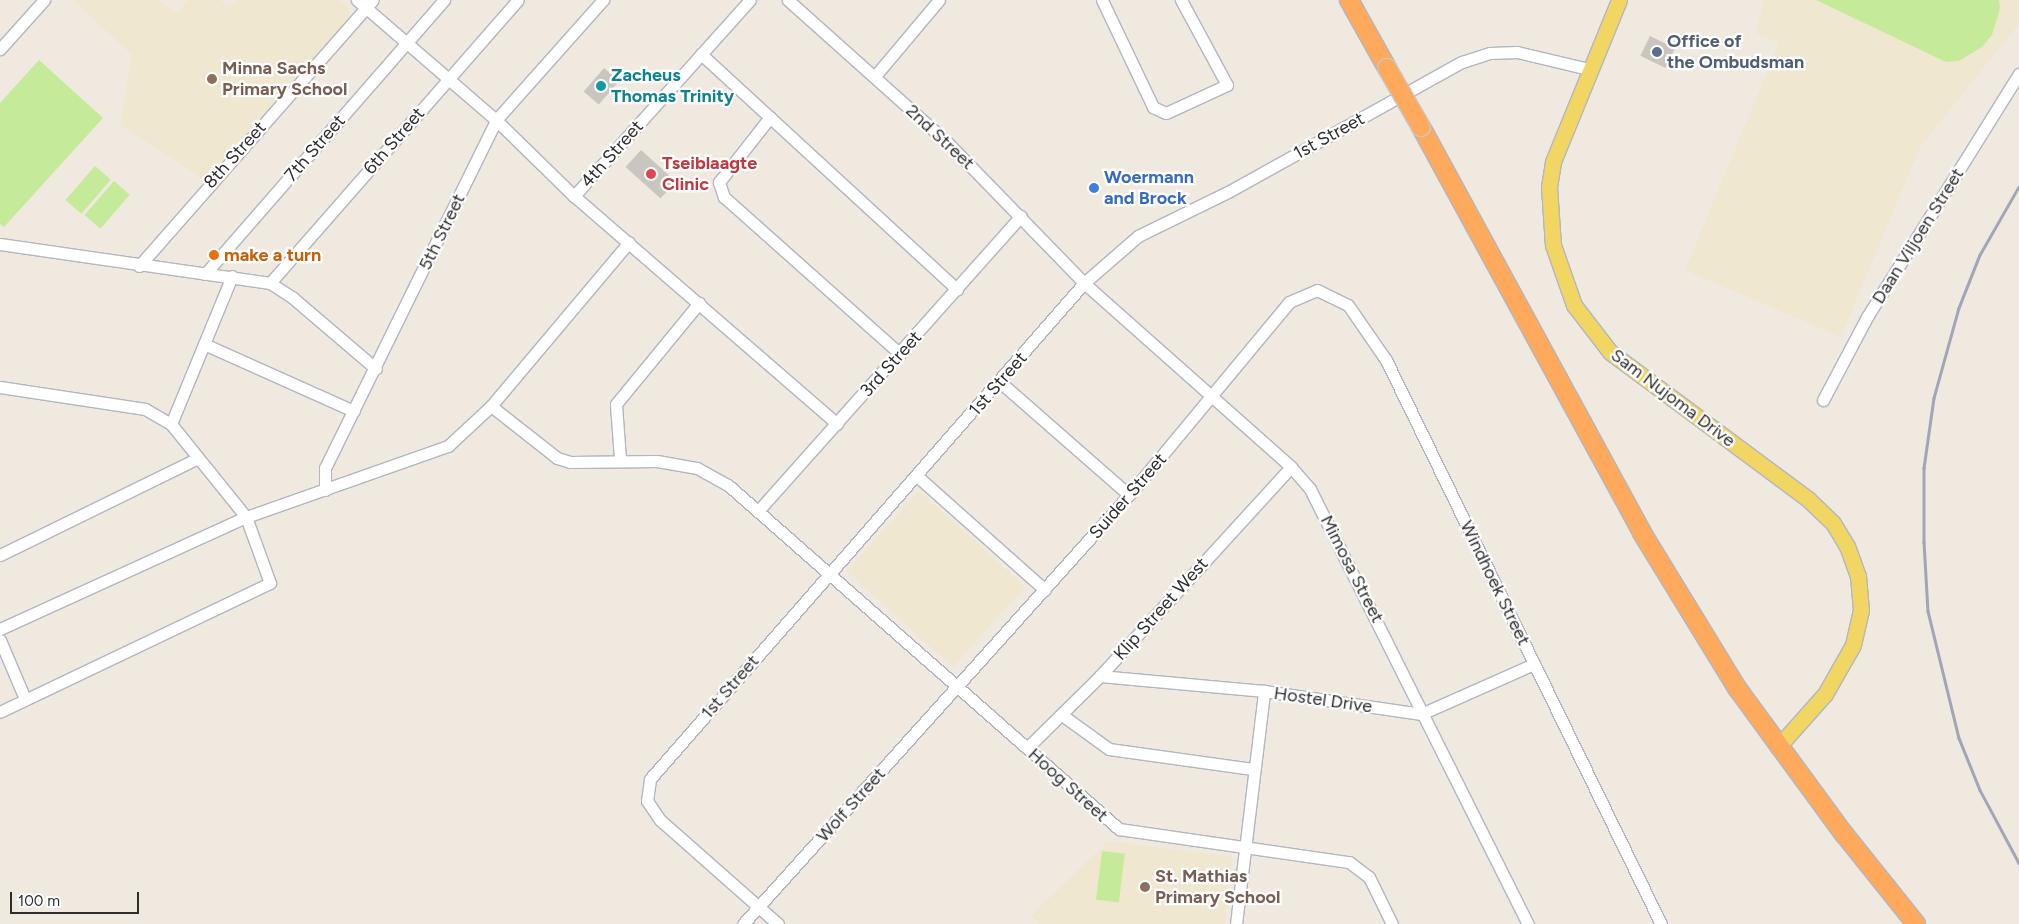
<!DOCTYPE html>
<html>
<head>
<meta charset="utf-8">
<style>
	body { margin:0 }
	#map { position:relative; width:2019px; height:924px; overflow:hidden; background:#efe9e0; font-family:Figtree,sans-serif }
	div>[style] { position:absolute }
	.education>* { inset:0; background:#f0e7d0; transform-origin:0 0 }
	.pitch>* { inset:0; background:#c5eb9a; transform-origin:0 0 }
	.building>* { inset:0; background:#cac6bf; transform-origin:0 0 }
	.roads { filter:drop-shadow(1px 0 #b3b6c0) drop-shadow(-1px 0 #b3b6c0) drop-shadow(0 1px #b3b6c0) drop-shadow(0 -1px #b3b6c0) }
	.minor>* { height:11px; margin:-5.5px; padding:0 5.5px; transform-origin:5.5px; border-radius:5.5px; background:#fff }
	.major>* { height:15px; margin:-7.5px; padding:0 7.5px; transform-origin:7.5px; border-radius:7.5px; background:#f1d663 }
	.highway>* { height:18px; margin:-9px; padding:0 9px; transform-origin:9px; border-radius:9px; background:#fea95c }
	.rail>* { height:2.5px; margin:-1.25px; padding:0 1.25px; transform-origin:1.25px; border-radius:1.25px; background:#a2a5b7 }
	.bridges { filter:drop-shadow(1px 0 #c8c8c8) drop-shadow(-1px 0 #c8c8c8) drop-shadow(0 1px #c8c8c8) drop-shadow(0 -1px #c8c8c8) }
	.highway-bridge>* { height:18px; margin:-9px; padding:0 9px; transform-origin:9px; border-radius:9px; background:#fea95c }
	.dots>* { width:14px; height:14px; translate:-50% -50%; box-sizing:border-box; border:2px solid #fff; border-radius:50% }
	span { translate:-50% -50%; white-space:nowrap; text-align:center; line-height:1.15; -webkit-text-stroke:4.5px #fff; paint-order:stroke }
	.service-label { font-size:18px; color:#4e5e75; font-weight:700 }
	.left { translate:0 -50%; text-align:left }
	.education-label { font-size:18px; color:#785e54; font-weight:700 }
	.culture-label { font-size:18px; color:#0d838f; font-weight:700 }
	.street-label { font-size:18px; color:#2d2d2d }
	.health-label { font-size:18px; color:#be3a42; font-weight:700 }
	.shop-label { font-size:18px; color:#366cbe; font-weight:700 }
	.food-label { font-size:18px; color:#c56008; font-weight:700 }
	.scale { position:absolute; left:10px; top:892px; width:129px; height:22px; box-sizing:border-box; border:2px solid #2d2d2d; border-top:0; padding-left:6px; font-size:15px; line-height:18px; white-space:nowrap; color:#2d2d2d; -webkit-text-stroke:4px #fff; paint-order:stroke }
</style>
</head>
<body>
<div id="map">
	<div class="education">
		<div style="clip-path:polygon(74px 0,159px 0,176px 14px,188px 0,220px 0,229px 7px,237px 0,340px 0,349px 8px,349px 19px,205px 180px,120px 125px,132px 55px)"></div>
		<div style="clip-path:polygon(1764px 0,2019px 0,2019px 24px,1920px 147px,1841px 337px,1685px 270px,1779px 43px,1756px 33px)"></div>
		<div style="left:919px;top:491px;width:143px;height:108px;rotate:42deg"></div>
		<div style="clip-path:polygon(1108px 841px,1232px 857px,1225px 924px,1040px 924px,1031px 916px)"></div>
	</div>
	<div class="pitch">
		<div style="clip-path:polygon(1816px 0,1999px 0,2000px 9px,1992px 35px,1982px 47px,1959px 61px,1946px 62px)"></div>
		<div style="clip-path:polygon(39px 60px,103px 118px,4px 227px,0 224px,0 103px)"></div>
		<div style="left:95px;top:166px;width:21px;height:45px;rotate:41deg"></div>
		<div style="left:114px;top:181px;width:21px;height:45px;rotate:41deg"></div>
		<div style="left:1102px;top:851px;width:23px;height:49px;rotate:7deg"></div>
	</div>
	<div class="building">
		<div style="left:1650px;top:36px;width:28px;height:22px;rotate:26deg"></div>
		<div style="left:604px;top:68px;width:20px;height:31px;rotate:41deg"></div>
		<div style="left:641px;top:150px;width:47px;height:23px;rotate:42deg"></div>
	</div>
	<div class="roads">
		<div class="minor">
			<div style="left:357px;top:0;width:184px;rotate:40.8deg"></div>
			<div style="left:496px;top:120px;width:109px;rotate:44.3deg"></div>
			<div style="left:574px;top:196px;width:348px;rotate:40.9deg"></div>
			<div style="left:788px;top:0;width:213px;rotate:41.8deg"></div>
			<div style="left:947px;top:142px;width:197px;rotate:45.8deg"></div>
			<div style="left:1084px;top:283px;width:277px;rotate:41.6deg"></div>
			<div style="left:1291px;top:467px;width:29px;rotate:49deg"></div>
			<div style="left:1310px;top:489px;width:487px;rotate:63.4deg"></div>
			<div style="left:1102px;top:0;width:119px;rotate:64.5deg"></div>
			<div style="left:1153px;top:107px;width:14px;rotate:25deg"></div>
			<div style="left:1166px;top:113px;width:67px;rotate:-24.7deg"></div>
			<div style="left:1227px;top:85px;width:97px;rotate:-118.4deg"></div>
			<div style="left:0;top:49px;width:66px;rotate:-48.1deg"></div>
			<div style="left:701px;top:54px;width:348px;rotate:42.6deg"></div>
			<div style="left:875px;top:76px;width:99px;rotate:-49.9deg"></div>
			<div style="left:770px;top:117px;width:83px;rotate:128.1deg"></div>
			<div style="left:719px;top:182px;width:16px;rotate:72deg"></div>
			<div style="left:724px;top:197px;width:236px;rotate:41.7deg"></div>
			<div style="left:574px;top:196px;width:263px;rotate:-48.1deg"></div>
			<div style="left:0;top:244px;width:273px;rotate:8.2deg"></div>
			<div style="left:270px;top:283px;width:27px;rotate:33deg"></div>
			<div style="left:293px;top:298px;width:109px;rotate:40.5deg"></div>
			<div style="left:139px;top:266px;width:354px;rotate:-48.7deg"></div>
			<div style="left:205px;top:274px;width:364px;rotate:-48.9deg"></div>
			<div style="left:270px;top:283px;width:376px;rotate:-48.8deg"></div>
			<div style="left:204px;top:344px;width:164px;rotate:24.1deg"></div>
			<div style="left:1000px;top:382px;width:171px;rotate:41.2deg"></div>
			<div style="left:0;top:387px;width:147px;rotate:8.6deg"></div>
			<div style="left:145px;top:409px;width:30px;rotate:30deg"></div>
			<div style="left:171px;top:424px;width:119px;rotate:51.1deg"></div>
			<div style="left:246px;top:517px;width:70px;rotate:70deg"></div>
			<div style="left:270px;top:583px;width:299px;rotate:154.5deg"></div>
			<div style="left:1823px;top:400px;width:94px;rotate:-62.1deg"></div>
			<div style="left:1867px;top:317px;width:287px;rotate:-58deg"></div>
			<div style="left:491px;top:406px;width:214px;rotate:-49.9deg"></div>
			<div style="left:171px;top:424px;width:160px;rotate:-67.6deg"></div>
			<div style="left:620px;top:459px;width:55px;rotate:-94.2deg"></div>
			<div style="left:616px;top:404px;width:131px;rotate:-50.6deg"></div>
			<div style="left:917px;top:476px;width:171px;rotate:41.7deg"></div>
			<div style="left:325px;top:490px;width:22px;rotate:-90deg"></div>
			<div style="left:325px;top:468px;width:388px;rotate:-63.8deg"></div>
			<div style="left:496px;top:120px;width:161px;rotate:-48.3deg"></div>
			<div style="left:758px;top:511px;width:395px;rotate:-48.3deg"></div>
			<div style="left:0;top:555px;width:218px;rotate:-26.1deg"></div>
			<div style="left:0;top:629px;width:270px;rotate:-24.5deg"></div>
			<div style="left:246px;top:517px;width:214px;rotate:-19.4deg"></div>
			<div style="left:448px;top:446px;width:59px;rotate:-42.9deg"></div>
			<div style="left:491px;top:406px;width:84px;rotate:38.2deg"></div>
			<div style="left:557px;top:458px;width:14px;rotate:17deg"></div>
			<div style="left:570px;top:462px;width:87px;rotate:-0.7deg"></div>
			<div style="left:657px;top:461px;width:41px;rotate:9.9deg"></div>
			<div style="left:697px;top:468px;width:35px;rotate:29deg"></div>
			<div style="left:728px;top:485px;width:521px;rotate:41.34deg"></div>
			<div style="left:1119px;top:829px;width:232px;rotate:8.2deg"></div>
			<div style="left:1349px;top:862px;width:25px;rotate:37deg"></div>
			<div style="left:1369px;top:877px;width:52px;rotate:63.9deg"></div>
			<div style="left:0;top:640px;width:64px;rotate:67deg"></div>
			<div style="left:1100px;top:676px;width:165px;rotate:5.2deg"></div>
			<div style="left:1264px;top:691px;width:159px;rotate:8.3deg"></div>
			<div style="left:1421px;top:714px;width:124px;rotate:-23.9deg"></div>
			<div style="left:1062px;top:715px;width:58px;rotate:35.9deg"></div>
			<div style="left:1109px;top:749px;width:145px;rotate:7.9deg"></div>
			<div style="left:1027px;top:748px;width:103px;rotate:-44.6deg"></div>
			<div style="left:1100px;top:676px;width:283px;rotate:-47.6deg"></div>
			<div style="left:743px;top:924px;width:577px;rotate:-48.02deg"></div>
			<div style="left:1129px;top:495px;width:251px;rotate:-50.3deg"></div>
			<div style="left:1289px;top:302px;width:30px;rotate:-23deg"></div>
			<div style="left:1317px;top:290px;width:34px;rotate:26deg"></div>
			<div style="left:1348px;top:305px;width:67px;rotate:55.4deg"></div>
			<div style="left:1386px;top:360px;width:627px;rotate:64.01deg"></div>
			<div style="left:778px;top:924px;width:157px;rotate:-138.6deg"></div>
			<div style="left:660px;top:820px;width:23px;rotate:-124deg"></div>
			<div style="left:647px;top:801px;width:22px;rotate:-82deg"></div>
			<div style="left:650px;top:779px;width:659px;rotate:-48.81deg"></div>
			<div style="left:1084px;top:283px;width:72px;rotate:-41deg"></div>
			<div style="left:1138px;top:236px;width:100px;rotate:-26.1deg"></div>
			<div style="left:1228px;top:192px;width:268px;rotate:-29.1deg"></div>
			<div style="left:1462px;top:62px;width:29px;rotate:-18deg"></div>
			<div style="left:1490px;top:53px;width:27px;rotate:-2deg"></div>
			<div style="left:1517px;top:52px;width:74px;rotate:13.3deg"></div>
			<div style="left:1236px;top:924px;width:235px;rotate:-83.1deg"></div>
		</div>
		<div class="major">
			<div style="left:1619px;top:0;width:175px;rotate:112.2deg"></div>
			<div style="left:1553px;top:162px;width:25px;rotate:99deg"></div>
			<div style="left:1549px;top:187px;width:58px;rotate:86.1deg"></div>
			<div style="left:1553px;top:245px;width:64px;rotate:70.7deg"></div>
			<div style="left:1574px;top:305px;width:59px;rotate:52.5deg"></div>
			<div style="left:1610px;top:352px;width:248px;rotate:36.6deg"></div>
			<div style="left:1809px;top:500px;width:33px;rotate:44deg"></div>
			<div style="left:1833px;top:523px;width:27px;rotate:59deg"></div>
			<div style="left:1847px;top:546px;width:32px;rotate:70deg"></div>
			<div style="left:1858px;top:576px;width:34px;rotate:85deg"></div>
			<div style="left:1861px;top:610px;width:36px;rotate:103deg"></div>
			<div style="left:1853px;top:645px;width:56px;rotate:119.7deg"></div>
			<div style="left:1825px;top:694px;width:71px;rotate:131.6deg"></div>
		</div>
		<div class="highway">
			<div style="left:1349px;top:0;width:78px;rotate:60.8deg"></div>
			<div style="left:1421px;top:127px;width:462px;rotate:61.4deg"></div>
			<div style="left:1642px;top:533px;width:182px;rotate:58.5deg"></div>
			<div style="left:1737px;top:688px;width:181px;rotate:53.8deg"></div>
			<div style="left:1844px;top:834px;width:115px;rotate:51.3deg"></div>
		</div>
	</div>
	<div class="rail">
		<div style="left:2019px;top:187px;width:78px;rotate:119.8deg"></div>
		<div style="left:1980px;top:255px;width:57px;rotate:111.6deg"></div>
		<div style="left:1959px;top:308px;width:93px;rotate:105.5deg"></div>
		<div style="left:1934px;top:398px;width:71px;rotate:98.1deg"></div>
		<div style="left:1924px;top:468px;width:74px;rotate:90deg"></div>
		<div style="left:1924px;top:542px;width:69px;rotate:86.7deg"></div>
		<div style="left:1928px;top:611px;width:131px;rotate:76.3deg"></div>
		<div style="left:1959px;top:738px;width:56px;rotate:68deg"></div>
		<div style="left:1980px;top:790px;width:83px;rotate:61.9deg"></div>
	</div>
	<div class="bridges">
		<div class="highway-bridge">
			<div style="left:1387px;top:68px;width:68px;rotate:60deg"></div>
		</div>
	</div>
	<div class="dots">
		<div style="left:1657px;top:52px;background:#5c6f8a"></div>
		<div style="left:212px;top:79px;background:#8d6e63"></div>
		<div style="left:601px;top:86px;background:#0f9aa8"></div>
		<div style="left:651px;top:174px;background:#e0444e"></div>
		<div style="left:1094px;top:188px;background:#3f7fe0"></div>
		<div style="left:214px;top:255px;background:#e8710a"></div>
		<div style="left:1145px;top:887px;background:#8d6e63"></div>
	</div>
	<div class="service-label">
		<span class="left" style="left:1667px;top:52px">Office of<br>the Ombudsman</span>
	</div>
	<div class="education-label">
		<span class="left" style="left:222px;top:79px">Minna Sachs<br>Primary School</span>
		<span class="left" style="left:1155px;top:887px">St. Mathias<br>Primary School</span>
	</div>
	<div class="culture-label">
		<span class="left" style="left:611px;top:86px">Zacheus<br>Thomas Trinity</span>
	</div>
	<div class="street-label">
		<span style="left:1329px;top:136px;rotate:-29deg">1st Street</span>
		<span style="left:940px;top:137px;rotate:43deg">2nd Street</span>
		<span style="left:394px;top:141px;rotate:-49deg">6th Street</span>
		<span style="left:315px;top:148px;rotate:-49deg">7th Street</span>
		<span style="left:612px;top:154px;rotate:-48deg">4th Street</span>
		<span style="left:235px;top:155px;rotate:-48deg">8th Street</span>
		<span style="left:442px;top:232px;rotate:-64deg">5th Street</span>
		<span style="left:1918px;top:236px;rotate:-58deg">Daan Viljoen Street</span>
		<span style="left:891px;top:364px;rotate:-48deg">3rd Street</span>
		<span style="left:998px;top:384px;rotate:-49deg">1st Street</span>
		<span style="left:1673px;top:398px;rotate:37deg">Sam Nujoma Drive</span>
		<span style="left:1128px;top:496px;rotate:-49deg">Suider Street</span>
		<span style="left:1352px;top:569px;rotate:63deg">Mimosa Street</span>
		<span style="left:1495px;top:583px;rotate:64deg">Windhoek Street</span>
		<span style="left:1161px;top:609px;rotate:-48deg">Klip Street West</span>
		<span style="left:730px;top:687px;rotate:-49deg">1st Street</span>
		<span style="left:1323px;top:700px;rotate:8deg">Hostel Drive</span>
		<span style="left:1068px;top:785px;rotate:42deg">Hoog Street</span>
		<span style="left:851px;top:805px;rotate:-48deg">Wolf Street</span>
	</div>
	<div class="health-label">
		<span class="left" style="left:662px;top:174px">Tseiblaagte<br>Clinic</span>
	</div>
	<div class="shop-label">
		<span class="left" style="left:1104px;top:188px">Woermann<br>and Brock</span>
	</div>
	<div class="food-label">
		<span class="left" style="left:224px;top:255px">make a turn</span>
	</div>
	<div class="scale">100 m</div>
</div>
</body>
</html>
